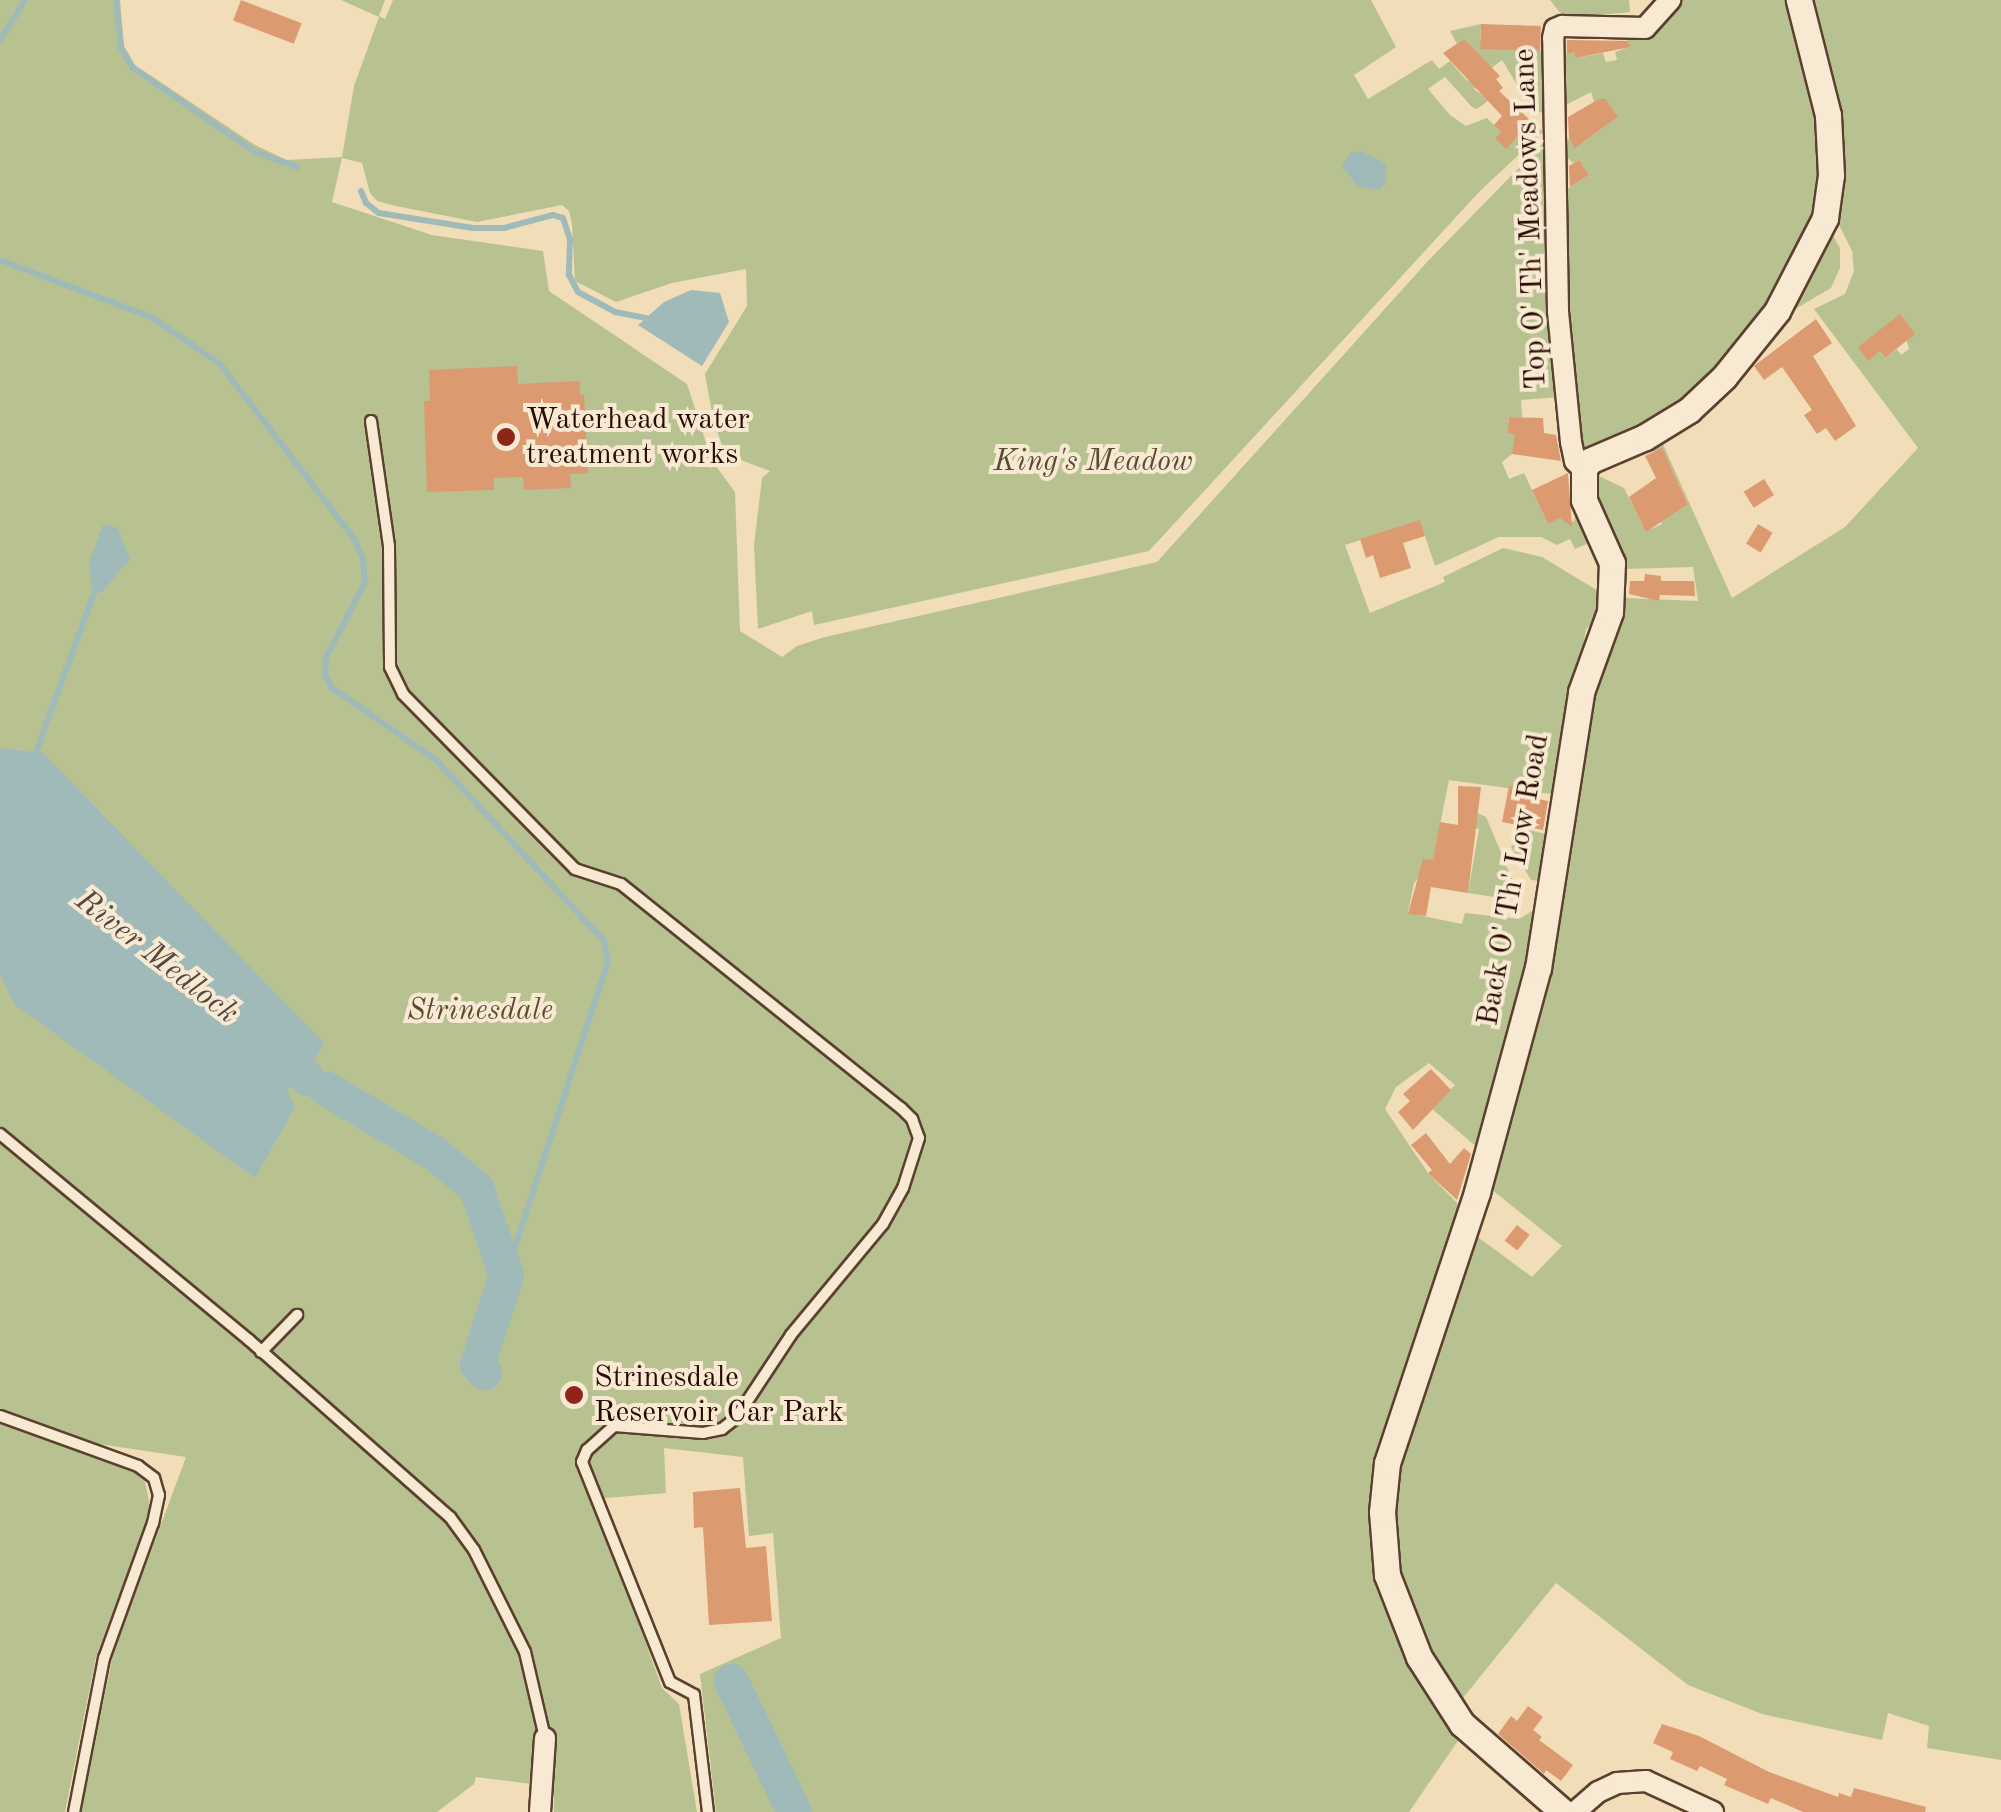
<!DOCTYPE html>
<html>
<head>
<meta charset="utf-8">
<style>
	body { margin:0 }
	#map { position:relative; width:2001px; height:1812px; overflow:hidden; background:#f2ddb9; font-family:"Old Standard TT",serif }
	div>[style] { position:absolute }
	.green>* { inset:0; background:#b8c291 }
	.water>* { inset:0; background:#9fbab9 }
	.stream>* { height:6px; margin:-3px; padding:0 3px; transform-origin:3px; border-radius:3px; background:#9fbab9 }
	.river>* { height:35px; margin:-17.5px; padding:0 17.5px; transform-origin:17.5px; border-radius:17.5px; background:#9fbab9 }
	.building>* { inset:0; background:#dc9a70; transform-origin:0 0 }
	.roads { filter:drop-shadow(2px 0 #5c402f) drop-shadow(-2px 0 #5c402f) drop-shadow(0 2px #5c402f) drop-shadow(0 -2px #5c402f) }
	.service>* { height:10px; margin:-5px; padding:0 5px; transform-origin:5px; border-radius:5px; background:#f7e9d2 }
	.minor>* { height:20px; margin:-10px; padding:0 10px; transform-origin:10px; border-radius:10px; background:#f7e9d2 }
	.tertiary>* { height:25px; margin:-12.5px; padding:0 12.5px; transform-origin:12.5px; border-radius:12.5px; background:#f7e9d2 }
	.dots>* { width:28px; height:28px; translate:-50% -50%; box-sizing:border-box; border:5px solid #f7e9d2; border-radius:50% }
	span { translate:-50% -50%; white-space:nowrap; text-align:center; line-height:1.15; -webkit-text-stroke:8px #f7e9d2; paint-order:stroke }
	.street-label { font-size:30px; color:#2a0b01 }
	.poi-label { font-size:30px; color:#2a0b01 }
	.left { translate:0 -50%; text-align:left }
	.park-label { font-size:30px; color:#5c4b33; font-style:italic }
	.water-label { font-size:32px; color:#534841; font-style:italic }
</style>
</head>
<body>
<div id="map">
	<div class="green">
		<div style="clip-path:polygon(0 0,120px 0,124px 46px,135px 65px,255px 145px,287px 160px,342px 157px,354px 86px,379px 17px,341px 0,385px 0,379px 16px,385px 19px,393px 0,1371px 0,1396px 47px,1354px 75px,1368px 99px,1432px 60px,1439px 69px,1450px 61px,1467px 81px,1472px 78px,1478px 85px,1474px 89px,1489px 100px,1477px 109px,1472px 107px,1445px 77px,1428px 89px,1450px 115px,1466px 126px,1487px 118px,1501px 132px,1495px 138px,1506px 148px,1531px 121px,1543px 132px,1480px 191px,1149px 551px,814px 625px,812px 611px,758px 629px,754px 545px,762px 478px,770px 471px,725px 454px,713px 419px,705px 374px,747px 306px,746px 269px,672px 283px,616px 302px,575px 281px,572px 224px,569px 211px,562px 205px,477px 222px,396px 206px,377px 201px,370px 193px,362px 163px,342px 158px,332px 202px,432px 235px,543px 251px,549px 291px,687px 384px,712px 461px,735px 492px,740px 631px,782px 657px,797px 646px,825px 637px,1157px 562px,1427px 262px,1549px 137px,1559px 397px,1521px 400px,1522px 417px,1509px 417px,1507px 432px,1520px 434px,1512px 454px,1502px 462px,1509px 479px,1524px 473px,1548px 524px,1561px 517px,1567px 523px,1574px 521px,1576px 513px,1570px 501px,1578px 496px,1594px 541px,1575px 549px,1570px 539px,1557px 545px,1541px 537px,1499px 537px,1435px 566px,1420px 521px,1345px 545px,1370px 613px,1445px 582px,1443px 577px,1503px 548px,1542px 557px,1605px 595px,1597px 620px,1586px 629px,1558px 795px,1449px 780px,1433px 860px,1414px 883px,1408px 913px,1462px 924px,1465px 913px,1519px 919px,1544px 904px,1479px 1149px,1431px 1108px,1455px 1085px,1429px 1063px,1396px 1087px,1385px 1109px,1428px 1173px,1457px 1203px,1460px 1215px,1372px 1513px,1462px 1735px,1409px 1812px,716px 1812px,700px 1674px,781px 1638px,773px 1533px,749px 1536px,743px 1457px,664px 1448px,666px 1493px,594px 1499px,662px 1688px,679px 1704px,697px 1812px,554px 1812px,554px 1787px,476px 1777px,474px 1784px,437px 1812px,81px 1812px,113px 1654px,186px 1457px,99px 1444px,0 1409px)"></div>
		<div style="clip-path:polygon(1550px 0,1629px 0,1630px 12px,1565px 19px)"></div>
		<div style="clip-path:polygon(1679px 0,1793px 0,1809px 56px,1824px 181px,1809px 234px,1769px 305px,1723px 364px,1669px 415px,1586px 453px,1577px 443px,1558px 195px,1589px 175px,1579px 160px,1573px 163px,1558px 149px,1559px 124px,1565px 120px,1562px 130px,1569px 140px,1576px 136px,1582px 143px,1618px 117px,1594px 102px,1591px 92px,1564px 106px,1562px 42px,1565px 54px,1574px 52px,1577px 58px,1603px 53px,1606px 62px,1617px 60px,1615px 52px,1629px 47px,1625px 31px,1642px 36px,1655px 32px)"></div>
		<div style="clip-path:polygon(evenodd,1807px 0,2001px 0,2001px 1760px,1927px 1748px,1929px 1726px,1888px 1713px,1882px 1740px,1762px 1714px,1688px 1685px,1556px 1583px,1454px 1709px,1434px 1675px,1395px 1564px,1394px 1499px,1403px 1442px,1471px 1232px,1532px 1277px,1562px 1246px,1486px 1185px,1603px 638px,1625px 598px,1698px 601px,1693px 567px,1625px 569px,1616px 541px,1593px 499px,1595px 474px,1624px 488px,1646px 531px,1662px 524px,1658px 515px,1688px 503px,1662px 449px,1607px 465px,1661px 440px,1732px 598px,1845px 527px,1918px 448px,1814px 309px,1845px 294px,1854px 271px,1852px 251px,1833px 213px,1807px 0,1900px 315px,1909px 349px,1901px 355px,1897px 349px,1885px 358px,1880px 351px,1868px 360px,1900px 315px)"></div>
		<div style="clip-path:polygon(1481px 24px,1480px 41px,1546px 52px,1548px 113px,1538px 112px,1525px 98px,1502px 60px,1489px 70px,1464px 39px,1457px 44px,1450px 31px)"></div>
		<div style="clip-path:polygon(1828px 227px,1840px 248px,1840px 268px,1831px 288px,1780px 318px)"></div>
		<div style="clip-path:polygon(1475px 812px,1486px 817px,1512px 879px,1494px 897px,1468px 893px,1479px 829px,1461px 826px)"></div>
		<div style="clip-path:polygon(1528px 830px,1547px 834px,1541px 881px,1531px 880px,1511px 847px)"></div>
		<div style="clip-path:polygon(0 1419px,127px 1465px,145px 1482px,149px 1501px,149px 1516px,96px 1657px,65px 1812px,0 1812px)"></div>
	</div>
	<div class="water">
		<div style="clip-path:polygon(1361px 151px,1386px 164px,1386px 182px,1380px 190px,1357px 186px,1342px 166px,1350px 153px)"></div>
		<div style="clip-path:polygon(691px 290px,720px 293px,729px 322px,702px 366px,638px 325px,664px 302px)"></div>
		<div style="clip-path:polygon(103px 525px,117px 527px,130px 559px,104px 590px,93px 596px,89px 562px)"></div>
		<div style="clip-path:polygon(0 748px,43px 753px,324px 1043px,314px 1061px,299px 1065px,296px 1072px,287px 1088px,295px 1107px,255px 1178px,14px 1004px,0 974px)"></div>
	</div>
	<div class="stream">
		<div style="left:116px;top:0;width:48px;rotate:84.1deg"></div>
		<div style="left:121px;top:48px;width:23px;rotate:59deg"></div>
		<div style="left:133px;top:68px;width:148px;rotate:34.5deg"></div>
		<div style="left:255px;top:152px;width:45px;rotate:19.7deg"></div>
		<div style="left:0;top:40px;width:47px;rotate:-58deg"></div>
		<div style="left:361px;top:191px;width:13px;rotate:67deg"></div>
		<div style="left:366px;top:203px;width:16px;rotate:38deg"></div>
		<div style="left:379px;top:213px;width:95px;rotate:9.1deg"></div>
		<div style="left:473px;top:228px;width:31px"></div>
		<div style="left:504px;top:228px;width:51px;rotate:-14.9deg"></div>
		<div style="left:553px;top:215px;width:10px;rotate:17deg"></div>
		<div style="left:563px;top:218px;width:23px;rotate:72deg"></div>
		<div style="left:570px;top:240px;width:35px;rotate:92deg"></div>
		<div style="left:569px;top:275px;width:19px;rotate:62deg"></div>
		<div style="left:578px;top:292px;width:42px;rotate:28.4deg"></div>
		<div style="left:615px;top:312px;width:32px;rotate:11deg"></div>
		<div style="left:0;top:260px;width:161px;rotate:20.7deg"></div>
		<div style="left:151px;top:317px;width:83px;rotate:34.3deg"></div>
		<div style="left:220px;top:364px;width:222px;rotate:52.5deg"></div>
		<div style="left:355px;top:540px;width:22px;rotate:68deg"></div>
		<div style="left:363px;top:560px;width:22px;rotate:85deg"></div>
		<div style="left:365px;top:582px;width:85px;rotate:117.2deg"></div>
		<div style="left:326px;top:658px;width:17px;rotate:93deg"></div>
		<div style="left:325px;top:675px;width:15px;rotate:62deg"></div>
		<div style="left:332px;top:688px;width:125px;rotate:34.6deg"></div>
		<div style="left:435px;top:759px;width:248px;rotate:47.1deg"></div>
		<div style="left:604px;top:941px;width:20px;rotate:79deg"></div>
		<div style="left:608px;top:961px;width:330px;rotate:108deg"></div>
		<div style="left:36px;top:752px;width:166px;rotate:-69.9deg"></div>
	</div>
	<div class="river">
		<div style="left:258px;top:1042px;width:61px;rotate:36.3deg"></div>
		<div style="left:325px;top:1088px;width:126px;rotate:30.7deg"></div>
		<div style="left:433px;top:1152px;width:56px;rotate:39.9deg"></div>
		<div style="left:476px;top:1188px;width:92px;rotate:71deg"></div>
		<div style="left:506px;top:1275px;width:94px;rotate:108deg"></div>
		<div style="left:477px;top:1364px;width:11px;rotate:49deg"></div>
		<div style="left:731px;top:1681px;width:145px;rotate:64.3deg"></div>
	</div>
	<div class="building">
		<div style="left:241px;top:0;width:65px;height:22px;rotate:21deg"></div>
		<div style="left:1481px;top:24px;width:60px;height:25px;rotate:2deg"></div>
		<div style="clip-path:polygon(1464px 39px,1500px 76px,1496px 79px,1503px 88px,1499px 91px,1531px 121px,1506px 149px,1495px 138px,1501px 132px,1494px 125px,1502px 116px,1443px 53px)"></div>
		<div style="clip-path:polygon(1567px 40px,1628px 41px,1630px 47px,1576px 58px,1574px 52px,1567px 54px)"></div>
		<div style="clip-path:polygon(1599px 99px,1605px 99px,1618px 117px,1575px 148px,1569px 139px,1568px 117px)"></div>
		<div style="clip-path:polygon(1579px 160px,1589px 175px,1570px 187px,1569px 166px)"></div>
		<div style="clip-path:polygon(1900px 314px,1915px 334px,1885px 358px,1880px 351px,1868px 361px,1858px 347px)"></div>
		<div style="clip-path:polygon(1816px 319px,1832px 343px,1813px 356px,1856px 426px,1835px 441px,1826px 428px,1817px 434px,1804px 415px,1812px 410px,1782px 367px,1764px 380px,1754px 366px)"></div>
		<div style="clip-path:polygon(517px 366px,518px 384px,580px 381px,580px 395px,584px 394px,588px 473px,570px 474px,571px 488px,524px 490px,523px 477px,494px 478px,494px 490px,427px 492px,424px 401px,430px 401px,429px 370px)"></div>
		<div style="clip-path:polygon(1509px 417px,1543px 418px,1544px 433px,1556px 435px,1561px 461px,1512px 454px,1515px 434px,1507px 433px)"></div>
		<div style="clip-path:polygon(1662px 448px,1688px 504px,1646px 532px,1629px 497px,1656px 478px,1645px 456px)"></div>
		<div style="clip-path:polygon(1568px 473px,1572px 527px,1560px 518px,1548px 524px,1532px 490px)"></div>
		<div style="left:1764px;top:479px;width:19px;height:24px;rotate:58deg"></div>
		<div style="clip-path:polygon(1420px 520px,1425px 536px,1403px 543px,1411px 568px,1380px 578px,1373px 555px,1366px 558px,1360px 539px)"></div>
		<div style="left:1758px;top:524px;width:17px;height:23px;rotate:31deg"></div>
		<div style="clip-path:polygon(1645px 574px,1661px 576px,1661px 581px,1694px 581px,1695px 596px,1660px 595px,1659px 601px,1629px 594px,1630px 581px,1644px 581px)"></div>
		<div style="clip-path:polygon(1458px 786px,1481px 787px,1468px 893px,1431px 887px,1426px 916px,1408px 914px,1423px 859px,1433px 860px,1440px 822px,1458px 825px)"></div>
		<div style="clip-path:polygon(1509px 786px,1525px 789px,1524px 796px,1548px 801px,1543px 830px,1502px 822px)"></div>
		<div style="clip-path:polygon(1431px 1069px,1451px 1090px,1413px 1130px,1398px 1112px,1410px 1101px,1403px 1094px)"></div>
		<div style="clip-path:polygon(1426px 1133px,1450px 1164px,1464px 1148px,1471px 1154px,1457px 1200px,1428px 1173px,1432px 1170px,1411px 1145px)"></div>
		<div style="left:1517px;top:1225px;width:16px;height:20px;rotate:38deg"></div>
		<div style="clip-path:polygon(740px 1488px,746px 1548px,766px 1546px,772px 1621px,709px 1625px,703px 1527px,694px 1528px,693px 1492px)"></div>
		<div style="clip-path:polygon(1528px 1706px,1543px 1717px,1533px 1730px,1542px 1737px,1539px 1740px,1573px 1765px,1561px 1781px,1546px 1770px,1544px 1774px,1498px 1734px,1511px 1716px,1517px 1721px)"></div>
		<div style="clip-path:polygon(1662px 1724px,1699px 1736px,1769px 1772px,1838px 1797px,1839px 1793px,1851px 1797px,1854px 1788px,1926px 1807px,1925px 1812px,1803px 1812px,1771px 1798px,1768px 1804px,1724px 1785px,1727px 1779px,1700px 1766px,1697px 1771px,1670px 1759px,1673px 1752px,1653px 1743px)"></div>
	</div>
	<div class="roads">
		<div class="service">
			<div style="left:371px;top:421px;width:126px;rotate:81.8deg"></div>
			<div style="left:389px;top:546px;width:121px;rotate:89.5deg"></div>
			<div style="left:390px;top:667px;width:30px;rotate:64deg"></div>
			<div style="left:403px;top:694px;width:245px;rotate:45.5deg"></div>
			<div style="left:575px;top:869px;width:48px;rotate:18.1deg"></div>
			<div style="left:621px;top:884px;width:359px;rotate:38.7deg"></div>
			<div style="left:901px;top:1108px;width:16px;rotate:45deg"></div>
			<div style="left:912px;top:1119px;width:20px;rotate:70deg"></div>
			<div style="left:919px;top:1138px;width:52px;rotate:107.7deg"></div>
			<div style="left:903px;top:1188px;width:41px;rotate:119.1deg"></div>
			<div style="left:883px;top:1224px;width:144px;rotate:129.7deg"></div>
			<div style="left:791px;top:1335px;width:100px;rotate:123.5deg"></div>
			<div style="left:736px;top:1418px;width:18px;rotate:142deg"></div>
			<div style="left:722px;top:1429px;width:19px;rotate:168deg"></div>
			<div style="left:703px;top:1433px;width:89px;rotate:-175.5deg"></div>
			<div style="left:614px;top:1426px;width:36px;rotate:138deg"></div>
			<div style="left:587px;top:1450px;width:13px;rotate:113deg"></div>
			<div style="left:582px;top:1462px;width:237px;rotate:68.2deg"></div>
			<div style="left:670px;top:1682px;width:27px;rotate:28deg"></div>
			<div style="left:694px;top:1695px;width:118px;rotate:83.2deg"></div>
			<div style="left:0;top:1134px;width:323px;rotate:39.6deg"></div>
			<div style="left:249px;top:1340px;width:268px;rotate:41.4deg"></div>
			<div style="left:450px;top:1517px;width:41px;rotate:54deg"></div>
			<div style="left:474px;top:1550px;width:114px;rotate:63.4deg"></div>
			<div style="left:525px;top:1652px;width:88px;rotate:76.9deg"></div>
			<div style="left:261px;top:1352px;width:52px;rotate:-45.8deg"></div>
			<div style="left:0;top:1416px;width:147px;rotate:19.9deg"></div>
			<div style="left:138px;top:1466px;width:20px;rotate:37deg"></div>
			<div style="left:154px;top:1478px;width:18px;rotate:74deg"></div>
			<div style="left:159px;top:1495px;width:29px;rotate:102deg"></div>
			<div style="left:153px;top:1523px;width:144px;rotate:109.9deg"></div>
			<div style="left:104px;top:1658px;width:157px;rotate:101deg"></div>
		</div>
		<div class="minor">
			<div style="left:1584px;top:470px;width:13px;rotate:-135deg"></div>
			<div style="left:1575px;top:461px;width:19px;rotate:-102deg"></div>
			<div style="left:1571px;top:442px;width:132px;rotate:-95.7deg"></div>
			<div style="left:1558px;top:311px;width:273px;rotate:-91deg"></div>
			<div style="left:1553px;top:38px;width:9px;rotate:-77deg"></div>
			<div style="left:1555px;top:29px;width:8px;rotate:-23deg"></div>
			<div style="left:1562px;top:26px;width:83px;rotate:1.4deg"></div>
			<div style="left:1645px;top:28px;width:38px;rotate:-48deg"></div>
			<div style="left:540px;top:1812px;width:74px;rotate:-86.1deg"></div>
			<div style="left:1575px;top:1812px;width:30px;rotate:-41deg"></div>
			<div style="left:1598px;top:1792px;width:21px;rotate:-25deg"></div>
			<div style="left:1617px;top:1783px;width:29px;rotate:-4deg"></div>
			<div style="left:1646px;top:1781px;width:74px;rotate:24.8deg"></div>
		</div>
		<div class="tertiary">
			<div style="left:1563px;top:1812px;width:134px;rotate:-138.9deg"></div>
			<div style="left:1462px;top:1724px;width:80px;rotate:-122.7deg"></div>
			<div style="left:1419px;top:1657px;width:88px;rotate:-111.3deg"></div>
			<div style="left:1387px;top:1575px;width:63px;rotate:-94.5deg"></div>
			<div style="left:1382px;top:1512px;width:49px;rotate:-84.2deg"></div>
			<div style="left:1387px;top:1463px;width:286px;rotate:-71.6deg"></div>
			<div style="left:1477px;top:1192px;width:232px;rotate:-74.8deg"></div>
			<div style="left:1538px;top:968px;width:279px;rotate:-81.1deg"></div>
			<div style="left:1581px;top:692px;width:85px;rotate:-70.1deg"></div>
			<div style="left:1610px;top:612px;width:49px;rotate:-87.7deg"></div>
			<div style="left:1612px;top:563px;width:69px;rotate:-114deg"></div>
			<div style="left:1584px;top:500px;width:30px;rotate:-90deg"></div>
			<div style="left:1584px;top:470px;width:10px;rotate:-61deg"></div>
			<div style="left:1589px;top:461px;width:61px;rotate:-23.2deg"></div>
			<div style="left:1645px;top:437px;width:52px;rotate:-31.5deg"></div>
			<div style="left:1689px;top:410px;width:48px;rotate:-43.3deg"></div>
			<div style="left:1724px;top:377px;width:85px;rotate:-51.2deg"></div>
			<div style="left:1777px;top:311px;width:105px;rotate:-62.7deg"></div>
			<div style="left:1825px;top:218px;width:43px;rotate:-82.1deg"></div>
			<div style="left:1831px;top:175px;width:60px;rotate:-92.9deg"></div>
			<div style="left:1828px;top:115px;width:119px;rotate:-104.2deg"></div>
		</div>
	</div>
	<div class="dots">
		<div style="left:506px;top:437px;background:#8f2418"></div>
		<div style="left:574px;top:1395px;background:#8f2418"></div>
	</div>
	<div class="street-label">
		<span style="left:1531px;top:219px;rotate:-92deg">Top O' Th' Meadows Lane</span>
		<span style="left:1514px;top:880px;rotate:-80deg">Back O' Th' Low Road</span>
	</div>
	<div class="poi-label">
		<span class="left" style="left:526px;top:437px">Waterhead water<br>treatment works</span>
		<span class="left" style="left:594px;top:1395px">Strinesdale<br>Reservoir Car Park</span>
	</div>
	<div class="park-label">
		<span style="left:1093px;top:462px">King's Meadow</span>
		<span style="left:480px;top:1011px">Strinesdale</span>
	</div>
	<div class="water-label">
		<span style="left:156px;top:958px;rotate:38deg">River Medlock</span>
	</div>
</div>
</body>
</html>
